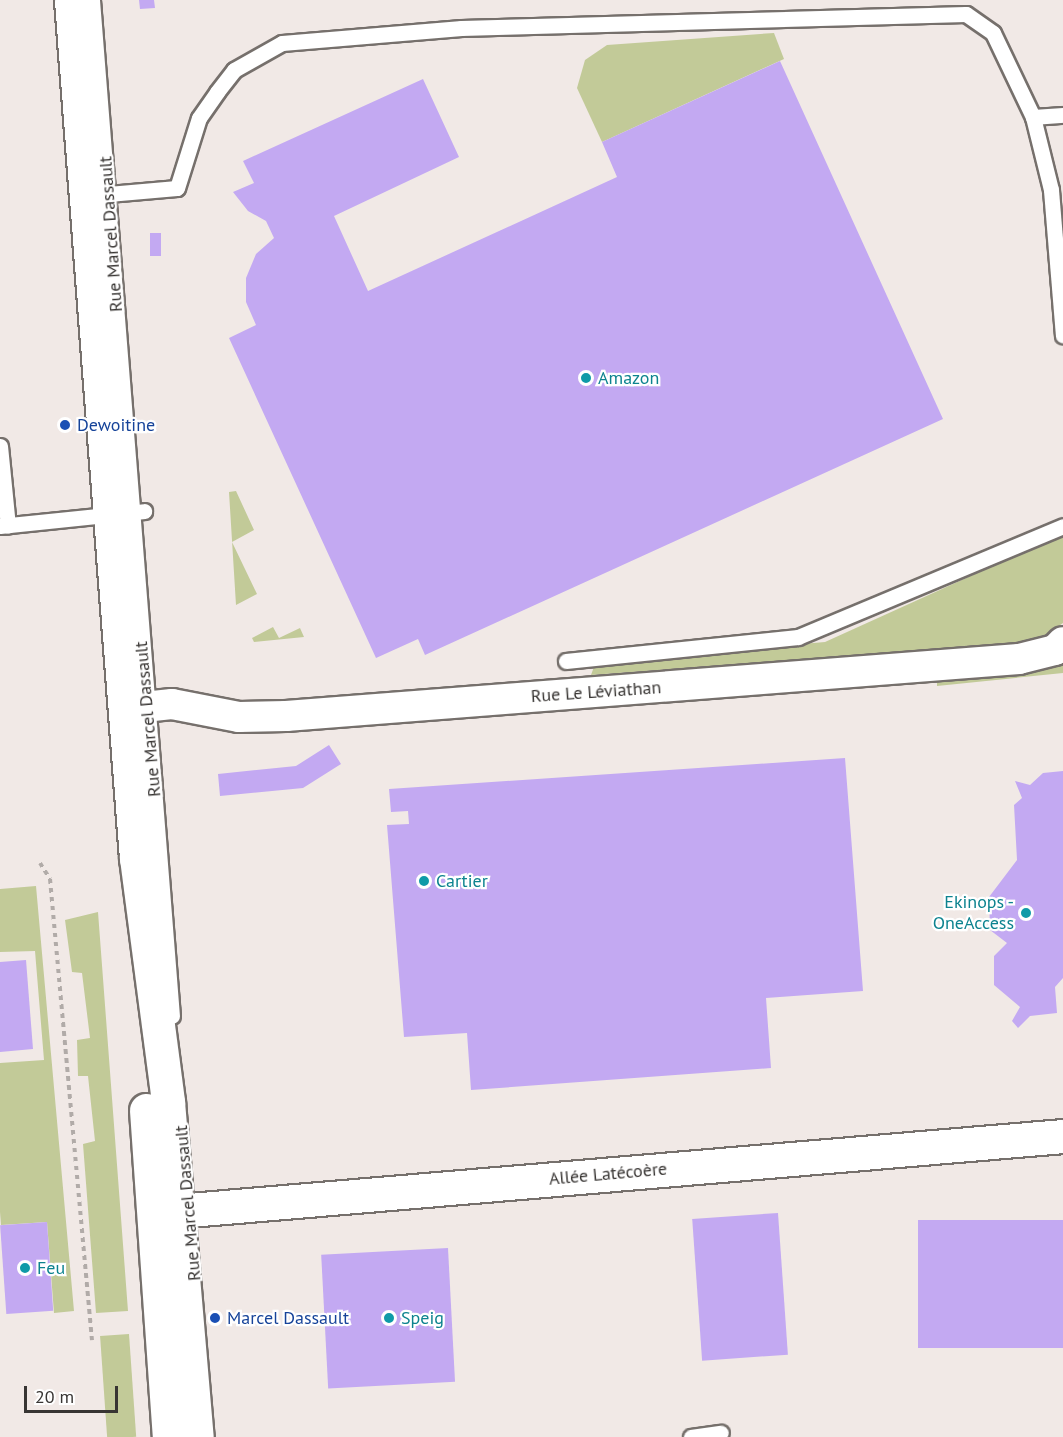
<!DOCTYPE html>
<html>
<head>
<meta charset="utf-8">
<style>
	body { margin:0 }
	#map { position:relative; width:1063px; height:1437px; overflow:hidden; background:#f1e9e6; font-family:"PT Sans",sans-serif }
	div>[style] { position:absolute }
	.green>* { inset:0; background:#c2ca98; transform-origin:0 0 }
	.building>* { inset:0; background:#c3a9f2; transform-origin:0 0 }
	.path>* { height:4px; margin-top:-2px; transform-origin:0; background:repeating-linear-gradient(90deg,#b1aba8 0 4.5px,transparent 0 9px) }
	.roads { filter:drop-shadow(2px 0 #76706c) drop-shadow(-2px 0 #76706c) drop-shadow(0 2px #76706c) drop-shadow(0 -2px #76706c) }
	.service>* { height:15px; margin:-7.5px; padding:0 7.5px; transform-origin:7.5px; border-radius:7.5px; background:#fff }
	.minor>* { height:30px; margin:-15px; padding:0 15px; transform-origin:15px; border-radius:15px; background:#fff }
	.tertiary>* { height:33px; margin:-16.5px; padding:0 16.5px; transform-origin:16.5px; border-radius:16.5px; background:#fff }
	.dots>* { width:16px; height:16px; translate:-50% -50%; box-sizing:border-box; border:3px solid #fff; border-radius:50% }
	span { translate:-50% -50%; white-space:nowrap; text-align:center; line-height:1.15; -webkit-text-stroke:4.5px #fff; paint-order:stroke }
	.street-label { font-size:18px; color:#383533 }
	.culture-label { font-size:18px; color:#0d838f }
	.left { translate:0 -50%; text-align:left }
	.right { translate:-100% -50%; text-align:right }
	.transit-label { font-size:18px; color:#164399 }
	.scale { position:absolute; left:24px; top:1386px; width:94px; height:27px; box-sizing:border-box; border:3px solid #383533; border-top:0; padding-left:8px; font-size:18px; line-height:21px; white-space:nowrap; color:#383533; -webkit-text-stroke:4px #fff; paint-order:stroke }
</style>
</head>
<body>
<div id="map">
	<div class="green">
		<div style="clip-path:polygon(774px 33px,784px 59px,602px 142px,577px 88px,585px 60px,607px 45px)"></div>
		<div style="clip-path:polygon(236px 491px,254px 530px,232px 542px,257px 594px,236px 605px,229px 492px)"></div>
		<div style="clip-path:polygon(1063px 534px,1063px 623px,1036px 642px,591px 675px,595px 664px,606px 661px,825px 642px)"></div>
		<div style="clip-path:polygon(273px 627px,279px 638px,300px 628px,304px 637px,254px 642px,252px 638px)"></div>
		<div style="clip-path:polygon(1063px 657px,1063px 673px,937px 686px,937px 678px)"></div>
		<div style="clip-path:polygon(36px 886px,74px 1311px,54px 1313px,47px 1222px,1px 1225px,0 1212px,0 1063px,44px 1060px,35px 951px,0 952px,0 889px)"></div>
		<div style="clip-path:polygon(98px 912px,128px 1311px,96px 1313px,83px 1144px,95px 1141px,88px 1076px,78px 1076px,77px 1040px,90px 1038px,82px 973px,72px 972px,65px 920px)"></div>
		<div style="left:129px;top:1334px;width:103px;height:29px;rotate:86deg"></div>
	</div>
	<div class="building">
		<div style="clip-path:polygon(139px 0,154px 0,155px 8px,140px 9px)"></div>
		<div style="clip-path:polygon(780px 61px,943px 419px,425px 655px,418px 639px,376px 658px,229px 338px,256px 325px,246px 302px,246px 278px,256px 254px,274px 238px,266px 221px,248px 211px,233px 192px,254px 183px,243px 161px,423px 79px,459px 157px,334px 216px,368px 291px,617px 177px,602px 142px)"></div>
		<div style="left:150px;top:233px;width:11px;height:23px"></div>
		<div style="clip-path:polygon(329px 745px,341px 764px,303px 788px,220px 796px,218px 774px,296px 766px)"></div>
		<div style="clip-path:polygon(845px 758px,863px 991px,766px 998px,771px 1068px,471px 1090px,467px 1033px,404px 1037px,387px 825px,409px 824px,408px 811px,391px 812px,389px 789px)"></div>
		<div style="clip-path:polygon(1063px 771px,1063px 978px,1055px 987px,1057px 1013px,1030px 1016px,1018px 1028px,1012px 1021px,1020px 1007px,994px 985px,994px 956px,1007px 943px,990px 930px,989px 897px,1017px 860px,1014px 805px,1022px 798px,1015px 781px,1030px 785px,1043px 773px)"></div>
		<div style="clip-path:polygon(26px 960px,33px 1049px,0 1052px,0 962px)"></div>
		<div style="left:778px;top:1213px;width:142px;height:86px;rotate:86deg"></div>
		<div style="left:1063px;top:1220px;width:128px;height:145px;rotate:90deg"></div>
		<div style="left:47px;top:1222px;width:89px;height:47px;rotate:86deg"></div>
		<div style="left:448px;top:1248px;width:134px;height:127px;rotate:87deg"></div>
	</div>
	<div class="path">
		<div style="left:40px;top:863px;width:19px;rotate:58deg"></div>
		<div style="left:50px;top:879px;width:463px;rotate:84.8deg"></div>
	</div>
	<div class="roads">
		<div class="service">
			<div style="left:92px;top:0;width:1019px;rotate:85.5deg"></div>
			<div style="left:1033px;top:117px;width:30px;rotate:-4deg"></div>
			<div style="left:97px;top:195px;width:80px;rotate:-5deg"></div>
			<div style="left:177px;top:188px;width:73px;rotate:-72.6deg"></div>
			<div style="left:199px;top:118px;width:32px;rotate:-55deg"></div>
			<div style="left:217px;top:92px;width:28px;rotate:-52deg"></div>
			<div style="left:234px;top:70px;width:55px;rotate:-29.4deg"></div>
			<div style="left:282px;top:43px;width:180px;rotate:-4.8deg"></div>
			<div style="left:461px;top:28px;width:505px;rotate:-1.59deg"></div>
			<div style="left:966px;top:14px;width:33px;rotate:35deg"></div>
			<div style="left:993px;top:33px;width:93px;rotate:64.5deg"></div>
			<div style="left:1033px;top:117px;width:75px;rotate:76.1deg"></div>
			<div style="left:1051px;top:190px;width:146px;rotate:85.3deg"></div>
			<div style="left:0;top:446px;width:80px;rotate:84.3deg"></div>
			<div style="left:0;top:526px;width:145px;rotate:-5.9deg"></div>
			<div style="left:566px;top:661px;width:233px;rotate:-5.9deg"></div>
			<div style="left:798px;top:637px;width:287px;rotate:-22.7deg"></div>
			<div style="left:691px;top:1437px;width:30px;rotate:-8deg"></div>
		</div>
		<div class="minor">
			<div style="left:125px;top:709px;width:47px;rotate:-6.1deg"></div>
			<div style="left:172px;top:704px;width:68px;rotate:11deg"></div>
			<div style="left:239px;top:717px;width:47px;rotate:-1.2deg"></div>
			<div style="left:286px;top:716px;width:735px;rotate:-4.45deg"></div>
			<div style="left:1019px;top:659px;width:37px;rotate:-14deg"></div>
			<div style="left:1055px;top:650px;width:11px;rotate:-45deg"></div>
		</div>
		<div class="tertiary">
			<div style="left:71px;top:0;width:860px;rotate:85.67deg"></div>
			<div style="left:136px;top:858px;width:246px;rotate:82.5deg"></div>
			<div style="left:168px;top:1102px;width:336px;rotate:85.1deg"></div>
			<div style="left:146px;top:1110px;width:328px;rotate:86deg"></div>
			<div style="left:154px;top:1213px;width:912px;rotate:-4.84deg"></div>
		</div>
	</div>
	<div class="dots">
		<div style="left:586px;top:378px;background:#0f9aa8"></div>
		<div style="left:65px;top:425px;background:#1a4fb4"></div>
		<div style="left:424px;top:881px;background:#0f9aa8"></div>
		<div style="left:1026px;top:913px;background:#0f9aa8"></div>
		<div style="left:25px;top:1268px;background:#0f9aa8"></div>
		<div style="left:215px;top:1318px;background:#1a4fb4"></div>
		<div style="left:389px;top:1318px;background:#0f9aa8"></div>
	</div>
	<div class="street-label">
		<span style="left:111px;top:234px;rotate:-94deg">Rue Marcel Dassault</span>
		<span style="left:596px;top:692px;rotate:-4deg">Rue Le Léviathan</span>
		<span style="left:148px;top:719px;rotate:-95deg">Rue Marcel Dassault</span>
		<span style="left:608px;top:1174px;rotate:-5deg">Allée Latécoère</span>
		<span style="left:188px;top:1203px;rotate:-95deg">Rue Marcel Dassault</span>
	</div>
	<div class="culture-label">
		<span class="left" style="left:598px;top:378px">Amazon</span>
		<span class="left" style="left:436px;top:881px">Cartier</span>
		<span class="right" style="left:1014px;top:913px">Ekinops -<br>OneAccess</span>
		<span class="left" style="left:37px;top:1268px">Feu</span>
		<span class="left" style="left:401px;top:1318px">Speig</span>
	</div>
	<div class="transit-label">
		<span class="left" style="left:77px;top:425px">Dewoitine</span>
		<span class="left" style="left:227px;top:1318px">Marcel Dassault</span>
	</div>
	<div class="scale">20 m</div>
</div>
</body>
</html>
